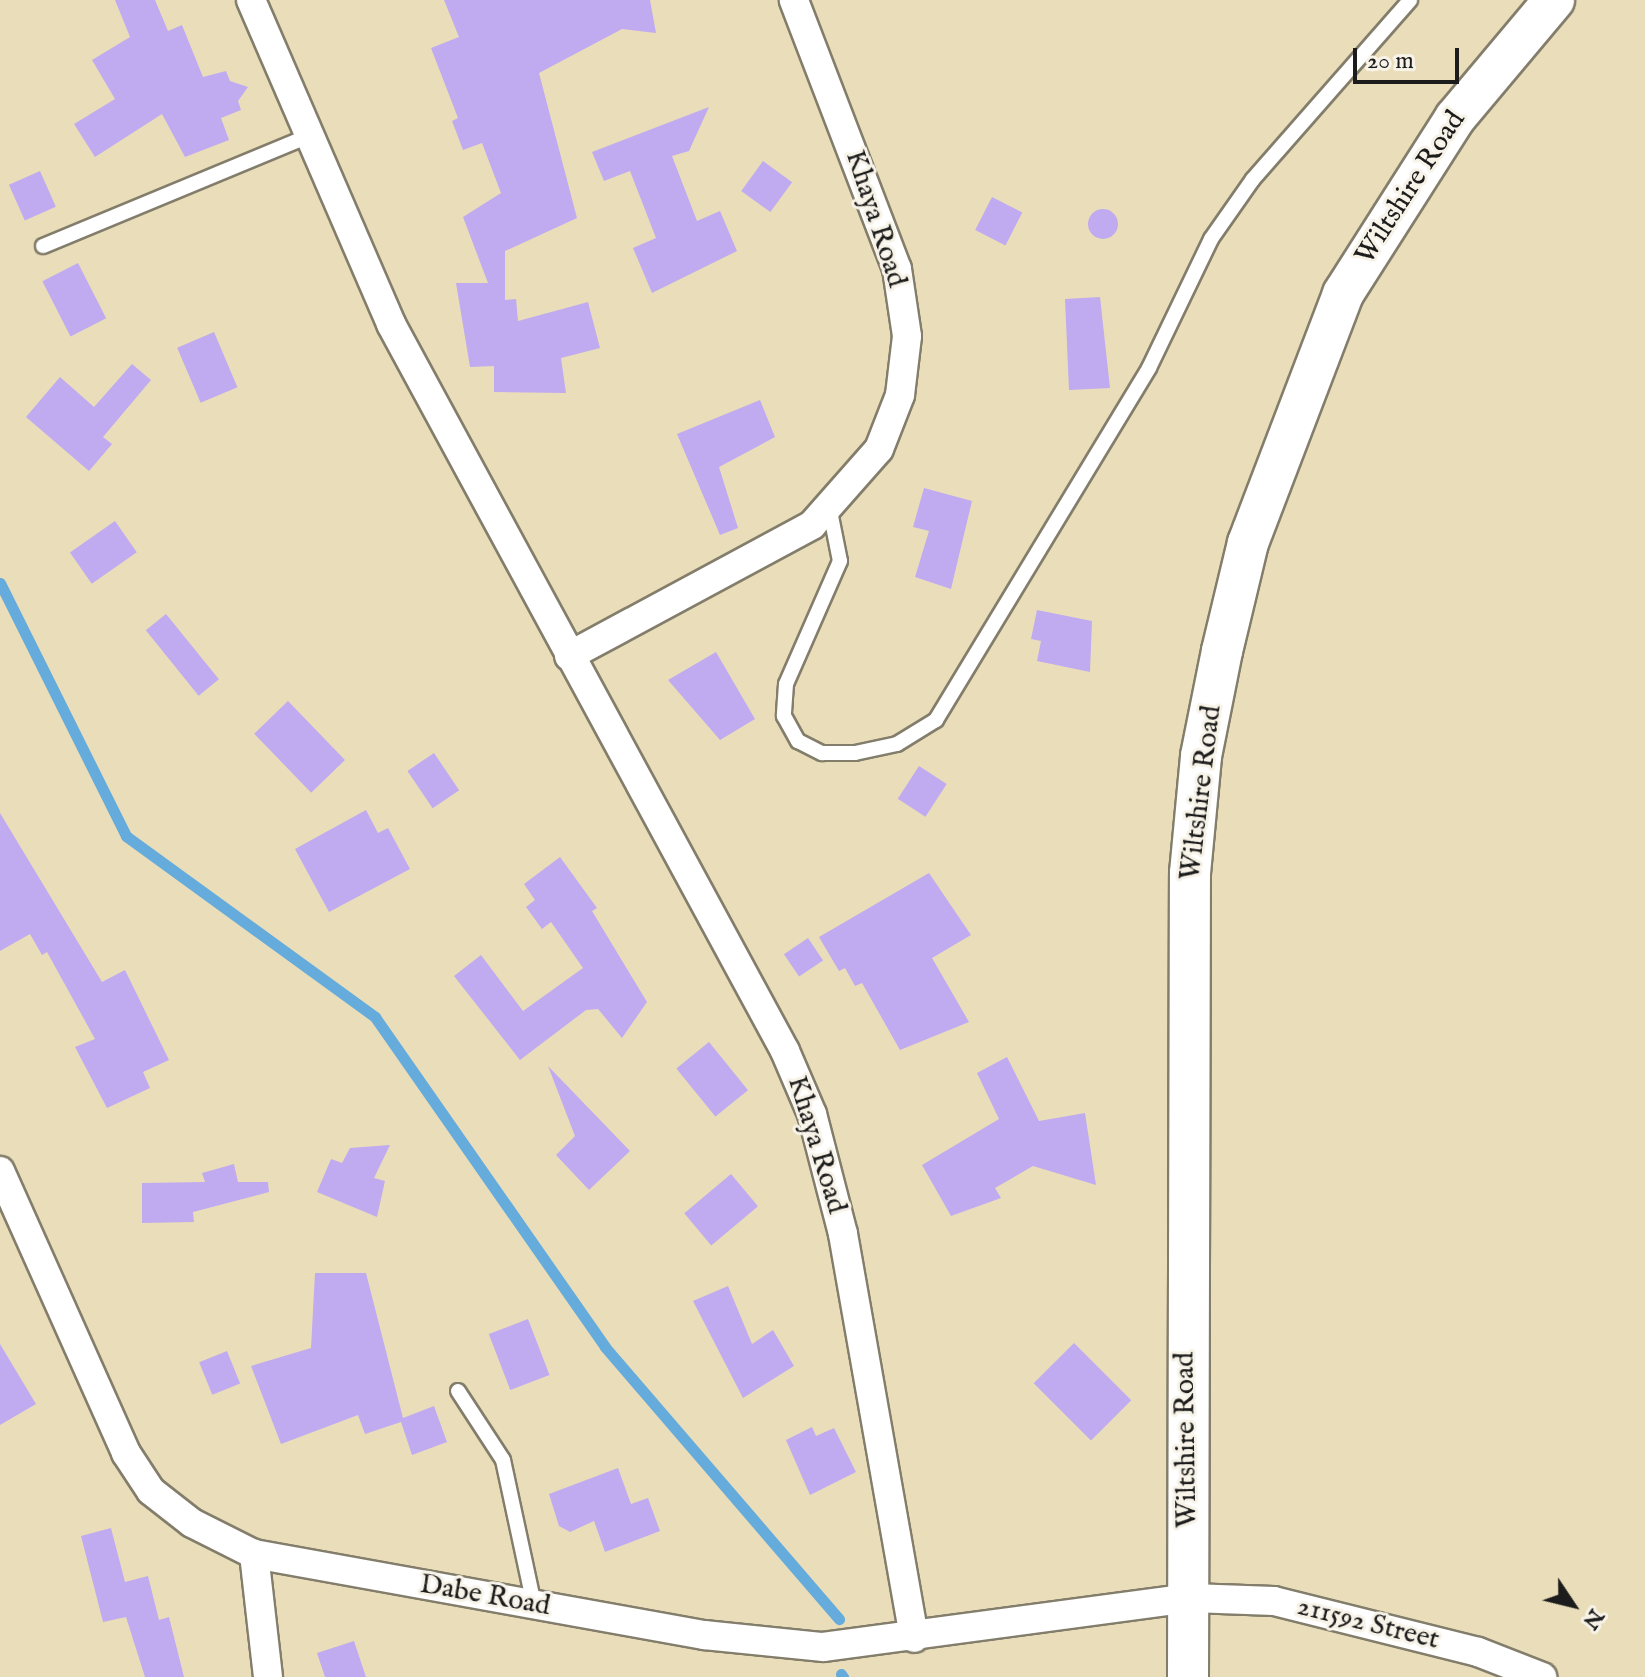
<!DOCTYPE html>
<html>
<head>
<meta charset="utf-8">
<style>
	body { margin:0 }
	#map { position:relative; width:1645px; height:1677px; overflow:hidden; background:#eadeba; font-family:"IM FELL English",serif }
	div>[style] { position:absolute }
	.stream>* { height:11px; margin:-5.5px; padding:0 5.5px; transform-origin:5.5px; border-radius:5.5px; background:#65abdb }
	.building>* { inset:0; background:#c0aaf0; transform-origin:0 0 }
	.round { border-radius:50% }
	.roads { filter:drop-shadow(2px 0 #837d6b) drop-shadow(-2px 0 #837d6b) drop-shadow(0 2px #837d6b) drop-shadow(0 -2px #837d6b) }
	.lane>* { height:14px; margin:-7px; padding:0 7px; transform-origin:7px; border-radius:7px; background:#fff }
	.street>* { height:28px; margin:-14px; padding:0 14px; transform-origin:14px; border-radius:14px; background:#fff }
	.secondary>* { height:40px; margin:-20px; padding:0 20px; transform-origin:20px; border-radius:20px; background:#fff }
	span { translate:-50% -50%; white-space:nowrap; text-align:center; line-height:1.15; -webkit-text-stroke:6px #f7f3e8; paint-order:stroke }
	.street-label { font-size:28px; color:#1c1c1c }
	.north { position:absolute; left:1533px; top:1565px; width:80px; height:80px; -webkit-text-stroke:6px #f7f3e8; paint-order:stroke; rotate:125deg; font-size:22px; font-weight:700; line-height:32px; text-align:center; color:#1c1c1c }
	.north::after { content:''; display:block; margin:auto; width:28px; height:36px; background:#1c1c1c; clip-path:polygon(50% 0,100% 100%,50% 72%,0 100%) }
	.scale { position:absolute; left:1353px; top:48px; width:106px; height:36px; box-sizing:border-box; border:4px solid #1c1c1c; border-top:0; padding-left:10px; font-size:24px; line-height:28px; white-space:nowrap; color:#1c1c1c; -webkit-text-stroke:6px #f7f3e8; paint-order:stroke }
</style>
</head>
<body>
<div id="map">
	<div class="stream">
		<div style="left:0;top:583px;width:283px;rotate:63.5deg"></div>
		<div style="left:126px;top:836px;width:308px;rotate:36deg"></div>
		<div style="left:375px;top:1017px;width:402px;rotate:55.1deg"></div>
		<div style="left:605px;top:1347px;width:359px;rotate:49.3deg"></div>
		<div style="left:841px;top:1674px;width:4px;rotate:56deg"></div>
	</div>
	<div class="building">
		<div style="clip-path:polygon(115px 0,155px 0,168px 31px,182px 25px,203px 77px,226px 71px,230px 81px,248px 87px,238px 101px,241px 110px,221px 118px,229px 140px,185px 157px,162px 114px,95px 157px,74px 124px,115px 99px,92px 60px,130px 37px)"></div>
		<div style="clip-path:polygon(444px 0,650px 0,656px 33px,622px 29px,539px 73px,577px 218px,505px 251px,505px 300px,516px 299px,518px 321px,588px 302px,600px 348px,561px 358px,566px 393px,494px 392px,494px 366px,470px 367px,456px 283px,488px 283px,463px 217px,501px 193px,482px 143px,463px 150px,452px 121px,458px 118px,431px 48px,459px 37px)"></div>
		<div style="clip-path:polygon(709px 107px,689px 151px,672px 156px,697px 221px,720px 211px,737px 251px,652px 293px,633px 248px,656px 238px,630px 171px,604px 181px,592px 152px)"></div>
		<div style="left:763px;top:161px;width:36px;height:37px;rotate:36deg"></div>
		<div style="left:40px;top:171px;width:39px;height:34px;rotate:66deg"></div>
		<div style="left:992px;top:197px;width:34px;height:37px;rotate:27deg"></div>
		<div class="round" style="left:1088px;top:209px;width:30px;height:30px"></div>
		<div style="left:78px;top:263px;width:62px;height:40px;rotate:63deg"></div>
		<div style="clip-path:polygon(1100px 297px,1110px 388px,1069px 390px,1065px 299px)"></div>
		<div style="left:214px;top:332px;width:60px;height:40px;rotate:67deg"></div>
		<div style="clip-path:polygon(132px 364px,151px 380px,103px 437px,112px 444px,89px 471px,26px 417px,60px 377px,94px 407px)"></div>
		<div style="clip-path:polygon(760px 400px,775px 437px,719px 467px,738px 528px,720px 535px,677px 434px)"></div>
		<div style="clip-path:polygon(924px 488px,972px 501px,951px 589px,915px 577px,929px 531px,913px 527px)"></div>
		<div style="left:115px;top:521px;width:38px;height:55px;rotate:55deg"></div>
		<div style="clip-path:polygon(1037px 610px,1092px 621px,1090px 672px,1037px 661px,1041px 641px,1031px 639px)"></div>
		<div style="left:166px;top:614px;width:84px;height:26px;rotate:51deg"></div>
		<div style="clip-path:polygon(716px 652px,755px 719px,720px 740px,668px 680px)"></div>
		<div style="left:288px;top:701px;width:82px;height:47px;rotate:46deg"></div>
		<div style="left:434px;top:753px;width:45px;height:32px;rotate:56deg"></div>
		<div style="left:919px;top:766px;width:33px;height:39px;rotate:33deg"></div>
		<div style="clip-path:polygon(366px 810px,378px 833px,388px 828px,410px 869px,329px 912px,295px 849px)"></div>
		<div style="clip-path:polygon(0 813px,102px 982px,125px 970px,169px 1060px,143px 1072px,150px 1088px,107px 1108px,75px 1047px,95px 1039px,47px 952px,42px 955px,30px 934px,0 951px)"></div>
		<div style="clip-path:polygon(560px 857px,597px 908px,592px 911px,647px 1002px,622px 1038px,598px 1009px,586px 1010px,520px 1060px,454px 976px,481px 955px,523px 1011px,583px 968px,551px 922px,542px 929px,526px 907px,535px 900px,524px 884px)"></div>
		<div style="clip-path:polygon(929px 873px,971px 935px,932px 958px,969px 1022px,900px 1050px,862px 983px,855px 986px,845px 968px,839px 971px,819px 937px)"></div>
		<div style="left:808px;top:938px;width:27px;height:29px;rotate:56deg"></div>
		<div style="left:709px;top:1042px;width:62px;height:42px;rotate:51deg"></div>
		<div style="clip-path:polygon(1007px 1057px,1039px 1121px,1085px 1113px,1096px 1185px,1033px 1166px,995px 1188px,1001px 1198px,951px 1216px,922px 1165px,999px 1119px,977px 1073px)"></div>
		<div style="clip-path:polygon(548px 1066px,630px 1151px,589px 1190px,556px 1155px,575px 1136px)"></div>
		<div style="clip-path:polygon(390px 1145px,374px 1178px,385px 1181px,377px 1217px,317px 1192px,331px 1159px,342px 1163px,350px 1148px)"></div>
		<div style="clip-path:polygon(234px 1164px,238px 1182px,268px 1182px,269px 1192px,193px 1212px,194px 1222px,142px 1223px,142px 1183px,205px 1182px,202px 1173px)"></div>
		<div style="left:731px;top:1174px;width:42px;height:61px;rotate:50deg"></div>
		<div style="clip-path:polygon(315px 1273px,366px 1273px,403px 1418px,434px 1406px,447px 1442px,412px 1455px,401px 1422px,365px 1434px,358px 1415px,281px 1444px,251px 1366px,311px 1348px)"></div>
		<div style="clip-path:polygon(728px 1286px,752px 1344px,773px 1330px,794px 1366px,743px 1398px,693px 1301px)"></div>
		<div style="left:528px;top:1319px;width:60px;height:42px;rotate:69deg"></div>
		<div style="left:1074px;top:1343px;width:81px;height:57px;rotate:45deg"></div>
		<div style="clip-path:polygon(0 1344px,36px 1404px,0 1425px)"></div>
		<div style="left:227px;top:1351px;width:35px;height:30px;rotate:68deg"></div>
		<div style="clip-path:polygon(812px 1427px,816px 1436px,834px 1428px,856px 1472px,810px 1495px,786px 1440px)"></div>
		<div style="clip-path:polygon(618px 1468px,631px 1504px,648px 1498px,660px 1531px,605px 1552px,594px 1521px,570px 1532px,559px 1526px,549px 1494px)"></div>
		<div style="clip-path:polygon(111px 1528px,125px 1582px,148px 1576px,159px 1620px,169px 1617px,184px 1677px,145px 1677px,126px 1617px,103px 1622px,81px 1536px)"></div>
		<div style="clip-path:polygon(354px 1641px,366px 1677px,325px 1677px,317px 1653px)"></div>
	</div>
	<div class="roads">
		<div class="lane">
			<div style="left:43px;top:246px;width:287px;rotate:-22.5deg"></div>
			<div style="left:830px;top:511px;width:51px;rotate:78.7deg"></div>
			<div style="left:840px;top:561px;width:134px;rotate:113.7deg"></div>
			<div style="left:786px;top:684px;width:32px;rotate:94deg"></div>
			<div style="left:784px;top:716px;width:29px;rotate:61deg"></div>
			<div style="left:798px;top:741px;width:27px;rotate:27deg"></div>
			<div style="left:822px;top:753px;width:33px"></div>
			<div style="left:855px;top:753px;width:43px;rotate:-12.1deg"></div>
			<div style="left:897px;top:744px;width:46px;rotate:-31.6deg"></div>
			<div style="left:936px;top:720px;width:411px;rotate:-58.8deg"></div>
			<div style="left:1149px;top:368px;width:143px;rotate:-64.3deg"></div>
			<div style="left:1211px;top:239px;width:73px;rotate:-55deg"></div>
			<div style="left:1253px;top:179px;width:238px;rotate:-48.7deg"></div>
			<div style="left:458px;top:1391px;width:82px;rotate:56.9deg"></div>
			<div style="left:503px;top:1460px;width:147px;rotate:77.9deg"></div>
		</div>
		<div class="street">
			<div style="left:251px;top:0;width:353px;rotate:66.6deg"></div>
			<div style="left:391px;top:324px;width:827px;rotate:61.54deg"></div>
			<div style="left:785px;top:1051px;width:69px;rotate:66.8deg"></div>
			<div style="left:812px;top:1114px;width:124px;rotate:75.5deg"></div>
			<div style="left:843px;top:1234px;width:410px;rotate:80deg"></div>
			<div style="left:569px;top:656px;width:276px;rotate:-28.3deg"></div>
			<div style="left:812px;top:525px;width:101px;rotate:-48.6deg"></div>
			<div style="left:879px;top:449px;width:58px;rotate:-68.7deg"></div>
			<div style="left:900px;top:395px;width:59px;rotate:-83.2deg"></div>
			<div style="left:907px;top:336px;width:68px;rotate:-98.5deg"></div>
			<div style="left:897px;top:269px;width:288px;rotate:-111deg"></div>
			<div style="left:0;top:1171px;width:309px;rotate:65.9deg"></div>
			<div style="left:126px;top:1453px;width:45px;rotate:56.7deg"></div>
			<div style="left:151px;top:1491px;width:52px;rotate:38deg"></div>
			<div style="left:192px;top:1523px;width:69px;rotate:26.6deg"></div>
			<div style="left:254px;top:1554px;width:457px;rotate:10.2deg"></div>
			<div style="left:704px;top:1635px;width:120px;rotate:5.8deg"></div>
			<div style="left:823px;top:1647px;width:369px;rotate:-7.6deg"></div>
			<div style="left:1189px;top:1598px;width:85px;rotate:2deg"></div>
			<div style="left:1274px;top:1601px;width:210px;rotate:14deg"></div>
			<div style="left:1478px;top:1652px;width:69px;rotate:21.3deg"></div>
			<div style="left:254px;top:1554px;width:124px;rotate:83.5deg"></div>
		</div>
		<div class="secondary">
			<div style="left:1188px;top:1677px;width:804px;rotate:-89.86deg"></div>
			<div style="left:1190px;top:873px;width:118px;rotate:-84.6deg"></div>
			<div style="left:1201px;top:756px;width:107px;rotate:-78.7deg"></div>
			<div style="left:1222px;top:651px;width:111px;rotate:-76.5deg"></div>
			<div style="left:1248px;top:543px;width:267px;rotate:-69.1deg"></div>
			<div style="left:1343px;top:294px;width:209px;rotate:-57.5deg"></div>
			<div style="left:1455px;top:118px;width:154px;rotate:-50deg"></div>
		</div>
	</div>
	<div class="street-label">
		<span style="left:1411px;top:188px;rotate:-57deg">Wiltshire Road</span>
		<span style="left:875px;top:219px;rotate:72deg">Khaya Road</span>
		<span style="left:1202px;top:793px;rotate:-83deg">Wiltshire Road</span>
		<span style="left:816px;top:1145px;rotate:73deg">Khaya Road</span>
		<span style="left:1187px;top:1440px;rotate:-91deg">Wiltshire Road</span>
		<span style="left:485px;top:1596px;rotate:10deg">Dabe Road</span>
		<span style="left:1368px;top:1624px;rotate:14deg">211592 Street</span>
	</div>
	<div class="north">N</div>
	<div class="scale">20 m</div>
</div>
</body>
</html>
